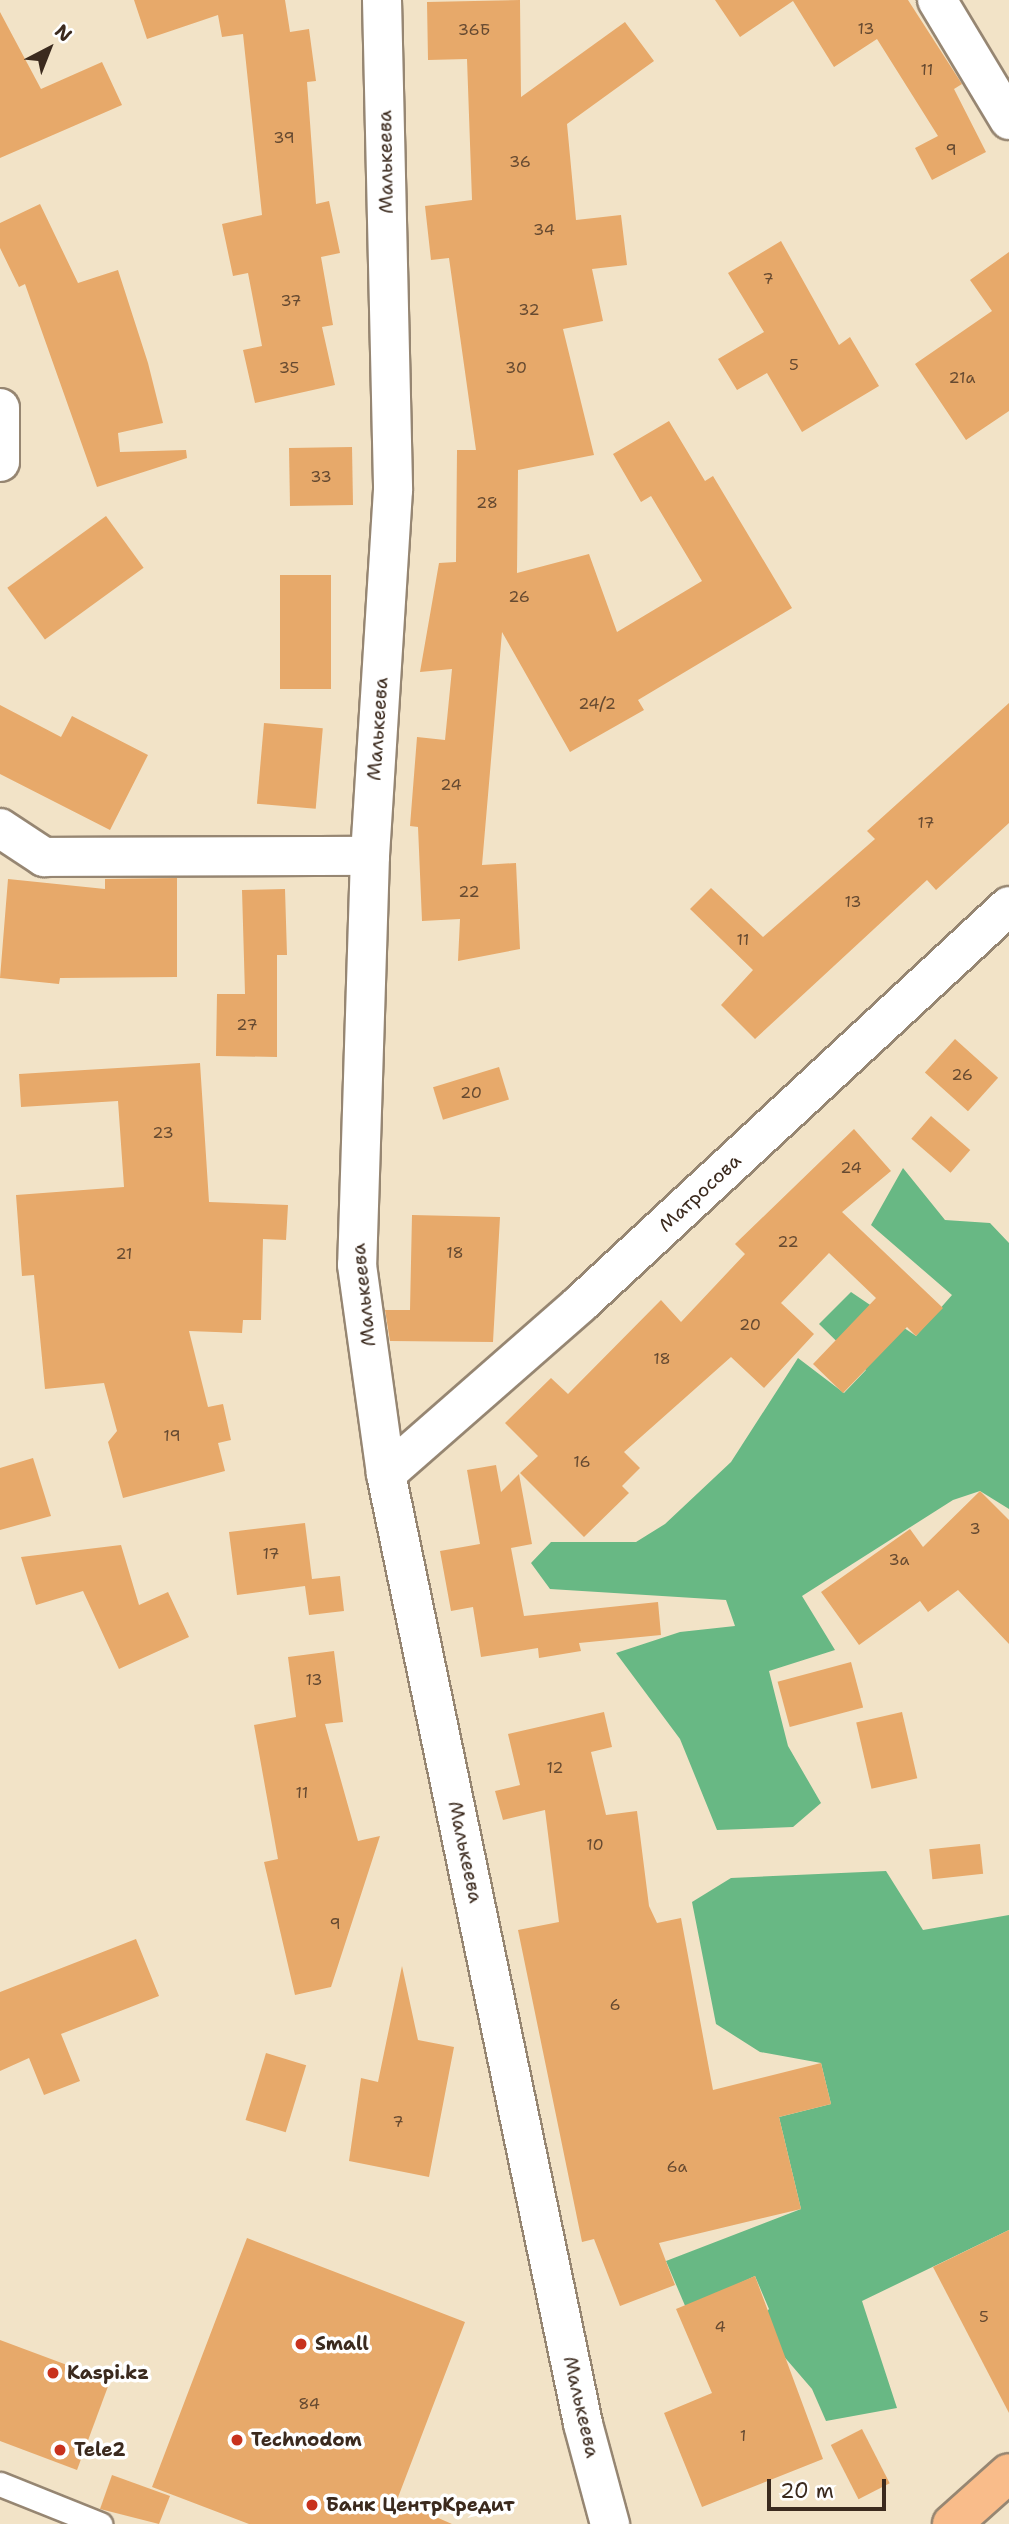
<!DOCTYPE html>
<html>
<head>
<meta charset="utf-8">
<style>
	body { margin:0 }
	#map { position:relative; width:1009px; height:2524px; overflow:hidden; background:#f2e3c7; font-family:"Shantell Sans",sans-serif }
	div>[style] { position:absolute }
	.forest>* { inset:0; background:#68b884 }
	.building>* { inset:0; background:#e7a96a; transform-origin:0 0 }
	.roads { filter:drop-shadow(2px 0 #968672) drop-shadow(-2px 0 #968672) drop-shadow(0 2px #968672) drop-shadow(0 -2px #968672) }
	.service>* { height:23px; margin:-11.5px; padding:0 11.5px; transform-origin:11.5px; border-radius:11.5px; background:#fff }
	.minor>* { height:38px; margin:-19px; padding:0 19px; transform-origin:19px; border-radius:19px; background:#fff }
	.tertiary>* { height:38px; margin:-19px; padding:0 19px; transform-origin:19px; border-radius:19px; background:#fff }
	.primary>* { height:38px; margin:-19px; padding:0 19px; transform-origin:19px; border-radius:19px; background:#f9bc8a }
	.dots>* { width:19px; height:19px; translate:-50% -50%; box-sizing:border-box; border:4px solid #fff; border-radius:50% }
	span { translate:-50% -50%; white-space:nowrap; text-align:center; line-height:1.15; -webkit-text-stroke:7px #fff; paint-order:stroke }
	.number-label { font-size:16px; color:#664a31 }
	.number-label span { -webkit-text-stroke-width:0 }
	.street-label { font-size:19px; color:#3b2a1e }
	.poi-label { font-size:19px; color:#3b2a1e; font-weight:700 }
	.left { translate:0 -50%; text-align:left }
	.north { position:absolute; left:14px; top:14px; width:70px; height:70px; -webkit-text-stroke:5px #fff; paint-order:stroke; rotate:42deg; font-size:19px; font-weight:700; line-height:28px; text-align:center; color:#3b2a1e }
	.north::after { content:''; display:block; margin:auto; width:24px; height:32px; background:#3b2a1e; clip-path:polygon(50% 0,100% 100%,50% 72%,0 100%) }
	.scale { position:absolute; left:767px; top:2479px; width:119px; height:32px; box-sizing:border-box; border:4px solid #3b2a1e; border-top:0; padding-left:9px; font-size:21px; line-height:24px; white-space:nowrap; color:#3b2a1e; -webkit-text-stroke:5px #fff; paint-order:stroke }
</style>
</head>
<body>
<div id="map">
	<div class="forest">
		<div style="clip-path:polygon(903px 1168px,945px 1220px,990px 1223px,1009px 1243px,1009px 1509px,980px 1491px,953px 1500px,802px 1596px,835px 1650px,769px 1671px,788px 1746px,821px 1803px,793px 1827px,717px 1830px,680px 1739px,616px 1653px,680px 1632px,735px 1626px,726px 1600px,550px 1589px,531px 1563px,551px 1542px,636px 1542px,665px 1524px,731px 1462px,798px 1358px,844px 1393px,866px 1370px,819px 1324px,851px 1292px,916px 1336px,952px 1295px,871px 1225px)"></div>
		<div style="clip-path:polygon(886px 1871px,923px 1930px,1009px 1915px,1009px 2230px,862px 2301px,897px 2408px,826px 2421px,812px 2389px,756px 2324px,769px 2309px,755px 2276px,686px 2308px,666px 2261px,801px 2209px,779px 2117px,831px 2104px,821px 2063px,760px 2052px,716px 2024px,692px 1902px,731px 1878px)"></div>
	</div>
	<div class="building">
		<div style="clip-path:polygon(134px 0,285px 0,290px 32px,309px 29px,316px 81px,307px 82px,316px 204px,329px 201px,340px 253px,321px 257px,333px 325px,322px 327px,335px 385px,255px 403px,243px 350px,262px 346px,248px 273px,233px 276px,222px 224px,262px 215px,243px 34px,222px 37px,218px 15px,147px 39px)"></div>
		<div style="clip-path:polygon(520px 0,521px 97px,625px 22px,654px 61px,567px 124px,576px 220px,621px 215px,627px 265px,592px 269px,603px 321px,563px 329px,594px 455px,518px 470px,517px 573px,589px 554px,617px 632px,702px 581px,651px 496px,641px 502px,613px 454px,669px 421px,705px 481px,713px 476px,792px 608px,638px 700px,644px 710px,570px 752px,502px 632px,482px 865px,516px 863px,520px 949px,458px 961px,460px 919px,422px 921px,418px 827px,410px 826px,417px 737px,445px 740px,452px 669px,420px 672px,439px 563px,456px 562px,457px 450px,476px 450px,449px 258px,431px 260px,425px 206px,472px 200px,467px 59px,428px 60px,427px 2px)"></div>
		<div style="clip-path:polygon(715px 0,908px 0,962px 84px,954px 89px,986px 152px,932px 180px,915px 148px,938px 136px,877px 39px,834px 67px,793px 1px,740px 37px)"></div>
		<div style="clip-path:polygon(0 12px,41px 89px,102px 62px,122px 105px,0 158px)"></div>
		<div style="clip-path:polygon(40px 204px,78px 283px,118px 270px,148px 363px,163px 423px,118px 433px,120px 452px,186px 450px,187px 458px,97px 487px,25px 284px,19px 287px,0 248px,0 223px)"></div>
		<div style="clip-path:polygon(781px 241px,839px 345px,850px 337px,879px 386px,802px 432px,767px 373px,737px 390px,718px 359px,764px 332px,728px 273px)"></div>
		<div style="clip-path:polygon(1009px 252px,1009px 411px,966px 440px,915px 364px,992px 311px,970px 280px)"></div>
		<div style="left:352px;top:447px;width:58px;height:63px;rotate:89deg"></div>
		<div style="left:106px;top:516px;width:64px;height:122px;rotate:54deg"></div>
		<div style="left:280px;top:575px;width:51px;height:114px"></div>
		<div style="clip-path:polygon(1009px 703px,1009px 823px,936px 890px,927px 880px,755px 1039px,721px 1005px,753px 970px,690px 909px,711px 888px,763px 937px,875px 839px,867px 831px)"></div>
		<div style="clip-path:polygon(0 705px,61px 737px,72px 716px,148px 755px,110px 830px,0 774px)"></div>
		<div style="left:264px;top:723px;width:59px;height:81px;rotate:5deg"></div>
		<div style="clip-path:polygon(177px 878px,177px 977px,60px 978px,59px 984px,0 978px,8px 879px,105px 889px,105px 879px)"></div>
		<div style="clip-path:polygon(285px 889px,287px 955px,277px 955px,277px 1057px,216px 1056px,217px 994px,245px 994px,242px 890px)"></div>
		<div style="left:955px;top:1039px;width:58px;height:45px;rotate:42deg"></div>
		<div style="clip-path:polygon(200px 1063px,209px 1202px,288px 1205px,286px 1240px,263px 1239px,261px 1320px,243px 1320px,242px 1333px,189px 1331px,208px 1407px,223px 1404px,231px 1440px,218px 1443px,225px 1471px,123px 1498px,108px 1442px,117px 1431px,104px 1383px,45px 1389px,34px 1275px,22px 1276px,16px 1195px,124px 1187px,118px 1101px,21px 1107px,19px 1074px)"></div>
		<div style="left:499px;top:1067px;width:34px;height:69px;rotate:73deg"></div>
		<div style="left:931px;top:1116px;width:52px;height:30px;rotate:41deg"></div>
		<div style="clip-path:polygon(854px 1129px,891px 1171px,842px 1212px,943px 1308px,916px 1336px,907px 1327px,843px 1393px,813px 1364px,876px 1298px,829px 1253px,781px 1303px,814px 1334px,764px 1388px,731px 1357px,624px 1452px,640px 1468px,622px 1486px,629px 1493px,584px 1537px,520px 1473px,538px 1456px,505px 1423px,551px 1378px,568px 1394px,661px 1300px,681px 1322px,745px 1254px,735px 1244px)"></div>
		<div style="clip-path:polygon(412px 1215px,500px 1217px,493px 1342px,390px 1341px,385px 1310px,410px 1310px)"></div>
		<div style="clip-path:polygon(33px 1458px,51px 1516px,0 1530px,0 1468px)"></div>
		<div style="clip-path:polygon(496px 1465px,501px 1492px,519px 1474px,532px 1544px,511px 1548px,524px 1616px,658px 1602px,661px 1635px,579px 1643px,581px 1651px,539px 1658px,538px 1648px,481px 1657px,473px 1607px,451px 1611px,440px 1551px,480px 1544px,467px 1470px)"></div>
		<div style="clip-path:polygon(980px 1491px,1009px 1520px,1009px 1644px,958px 1590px,928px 1612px,920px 1601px,859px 1645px,821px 1592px,910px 1529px,923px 1547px)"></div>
		<div style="clip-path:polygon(305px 1523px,312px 1579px,340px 1576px,344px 1611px,309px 1615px,305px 1586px,237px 1595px,229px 1532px)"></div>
		<div style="clip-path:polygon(121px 1545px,139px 1605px,168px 1592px,189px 1637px,119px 1669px,83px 1591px,36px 1605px,21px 1557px)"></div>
		<div style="clip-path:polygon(334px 1651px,343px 1722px,325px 1724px,358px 1841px,380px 1836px,331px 1987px,295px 1995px,264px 1862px,278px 1859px,254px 1725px,296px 1717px,288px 1657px)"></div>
		<div style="left:851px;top:1662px;width:47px;height:76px;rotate:75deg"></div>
		<div style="clip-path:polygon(604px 1712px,612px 1747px,591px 1752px,606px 1815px,637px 1811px,649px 1906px,657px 1923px,681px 1918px,713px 2090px,821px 2063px,831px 2104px,779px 2117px,801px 2209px,659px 2243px,675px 2285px,620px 2306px,594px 2239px,582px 2242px,518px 1930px,559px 1922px,545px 1810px,503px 1820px,495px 1791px,520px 1785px,508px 1734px)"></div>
		<div style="left:902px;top:1712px;width:68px;height:47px;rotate:77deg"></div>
		<div style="left:980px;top:1844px;width:30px;height:51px;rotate:84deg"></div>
		<div style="clip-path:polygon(136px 1939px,159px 1996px,61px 2034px,80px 2081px,44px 2095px,29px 2058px,0 2071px,0 1992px)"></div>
		<div style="clip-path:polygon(402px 1966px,418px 2040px,454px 2047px,429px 2177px,349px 2161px,361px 2078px,378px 2082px)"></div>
		<div style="left:266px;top:2053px;width:42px;height:70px;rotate:17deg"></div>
		<div style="clip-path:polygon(1009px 2230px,1009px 2413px,933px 2267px)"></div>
		<div style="clip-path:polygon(247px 2238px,465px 2322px,397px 2500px,452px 2524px,249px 2524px,152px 2487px)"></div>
		<div style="clip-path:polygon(755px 2276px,823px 2459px,702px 2507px,664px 2413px,712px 2393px,676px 2309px)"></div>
		<div style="clip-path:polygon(0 2340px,110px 2381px,77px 2470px,0 2441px)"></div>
		<div style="left:862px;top:2429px;width:61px;height:35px;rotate:63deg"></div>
		<div style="clip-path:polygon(112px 2475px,170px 2496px,159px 2524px,100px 2509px)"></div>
	</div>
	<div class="roads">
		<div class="service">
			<div style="left:0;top:2484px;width:108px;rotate:21.8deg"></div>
		</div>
		<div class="minor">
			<div style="left:937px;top:0;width:140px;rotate:59deg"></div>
			<div style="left:0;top:408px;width:54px;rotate:90deg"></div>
			<div style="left:0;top:828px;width:53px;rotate:33.4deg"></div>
			<div style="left:44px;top:857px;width:326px;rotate:-0.2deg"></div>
			<div style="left:386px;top:1474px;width:258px;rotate:-41.2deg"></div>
			<div style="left:580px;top:1304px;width:585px;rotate:-42.85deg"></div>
		</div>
		<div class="tertiary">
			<div style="left:382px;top:0;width:490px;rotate:88.7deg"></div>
			<div style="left:393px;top:490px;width:367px;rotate:93.6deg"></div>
			<div style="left:370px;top:856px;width:409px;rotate:91.8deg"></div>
			<div style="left:357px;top:1265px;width:211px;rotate:82.1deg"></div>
			<div style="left:386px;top:1474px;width:970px;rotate:78.28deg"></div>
			<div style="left:583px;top:2424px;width:104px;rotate:74.9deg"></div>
		</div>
		<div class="primary">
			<div style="left:952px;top:2524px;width:76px;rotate:-41.8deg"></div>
		</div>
	</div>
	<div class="dots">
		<div style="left:301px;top:2344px;background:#c8321e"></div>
		<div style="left:53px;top:2373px;background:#c8321e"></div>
		<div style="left:237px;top:2440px;background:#c8321e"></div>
		<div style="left:60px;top:2450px;background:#c8321e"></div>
		<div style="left:312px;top:2505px;background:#c8321e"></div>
	</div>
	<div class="number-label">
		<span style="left:866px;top:29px">13</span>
		<span style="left:474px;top:30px">36Б</span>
		<span style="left:927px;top:70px">11</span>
		<span style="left:284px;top:138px">39</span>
		<span style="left:951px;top:150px">9</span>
		<span style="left:520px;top:162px">36</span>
		<span style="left:544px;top:230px">34</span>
		<span style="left:768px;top:279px">7</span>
		<span style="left:291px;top:301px">37</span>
		<span style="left:529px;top:310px">32</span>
		<span style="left:794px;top:365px">5</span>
		<span style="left:289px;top:368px">35</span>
		<span style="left:516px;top:368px">30</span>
		<span style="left:962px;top:378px">21а</span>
		<span style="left:321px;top:477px">33</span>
		<span style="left:487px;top:503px">28</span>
		<span style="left:519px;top:597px">26</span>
		<span style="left:597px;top:704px">24/2</span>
		<span style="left:451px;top:785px">24</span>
		<span style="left:926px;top:823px">17</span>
		<span style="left:469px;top:892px">22</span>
		<span style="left:853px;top:902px">13</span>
		<span style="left:743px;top:940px">11</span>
		<span style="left:247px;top:1025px">27</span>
		<span style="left:962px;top:1075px">26</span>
		<span style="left:471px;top:1093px">20</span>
		<span style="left:163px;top:1133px">23</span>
		<span style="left:851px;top:1168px">24</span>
		<span style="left:788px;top:1242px">22</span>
		<span style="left:455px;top:1253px">18</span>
		<span style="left:124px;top:1254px">21</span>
		<span style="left:750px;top:1325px">20</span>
		<span style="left:662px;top:1359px">18</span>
		<span style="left:172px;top:1436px">19</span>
		<span style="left:582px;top:1462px">16</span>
		<span style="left:975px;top:1529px">3</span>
		<span style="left:271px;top:1554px">17</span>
		<span style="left:899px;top:1560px">3а</span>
		<span style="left:314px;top:1680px">13</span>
		<span style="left:555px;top:1768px">12</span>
		<span style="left:302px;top:1793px">11</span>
		<span style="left:595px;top:1845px">10</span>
		<span style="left:335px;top:1924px">9</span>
		<span style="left:615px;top:2005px">6</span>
		<span style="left:398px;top:2122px">7</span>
		<span style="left:677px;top:2167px">6а</span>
		<span style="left:984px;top:2317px">5</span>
		<span style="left:720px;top:2327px">4</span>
		<span style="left:309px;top:2404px">84</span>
		<span style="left:743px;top:2436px">1</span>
	</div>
	<div class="street-label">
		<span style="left:386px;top:162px;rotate:-91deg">Малькеева</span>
		<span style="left:378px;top:729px;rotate:-86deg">Малькеева</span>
		<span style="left:700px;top:1193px;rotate:-43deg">Матросова</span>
		<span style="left:364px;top:1295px;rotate:-96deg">Малькеева</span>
		<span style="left:465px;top:1852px;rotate:78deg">Малькеева</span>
		<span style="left:581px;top:2407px;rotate:77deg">Малькеева</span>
	</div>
	<div class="poi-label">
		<span class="left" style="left:315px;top:2344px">Small</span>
		<span class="left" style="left:67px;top:2373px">Kaspi.kz</span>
		<span class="left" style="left:251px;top:2440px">Technodom</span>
		<span class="left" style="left:74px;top:2450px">Tele2</span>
		<span class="left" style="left:326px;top:2505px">Банк ЦентрКредит</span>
	</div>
	<div class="north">N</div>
	<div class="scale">20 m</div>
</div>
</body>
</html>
